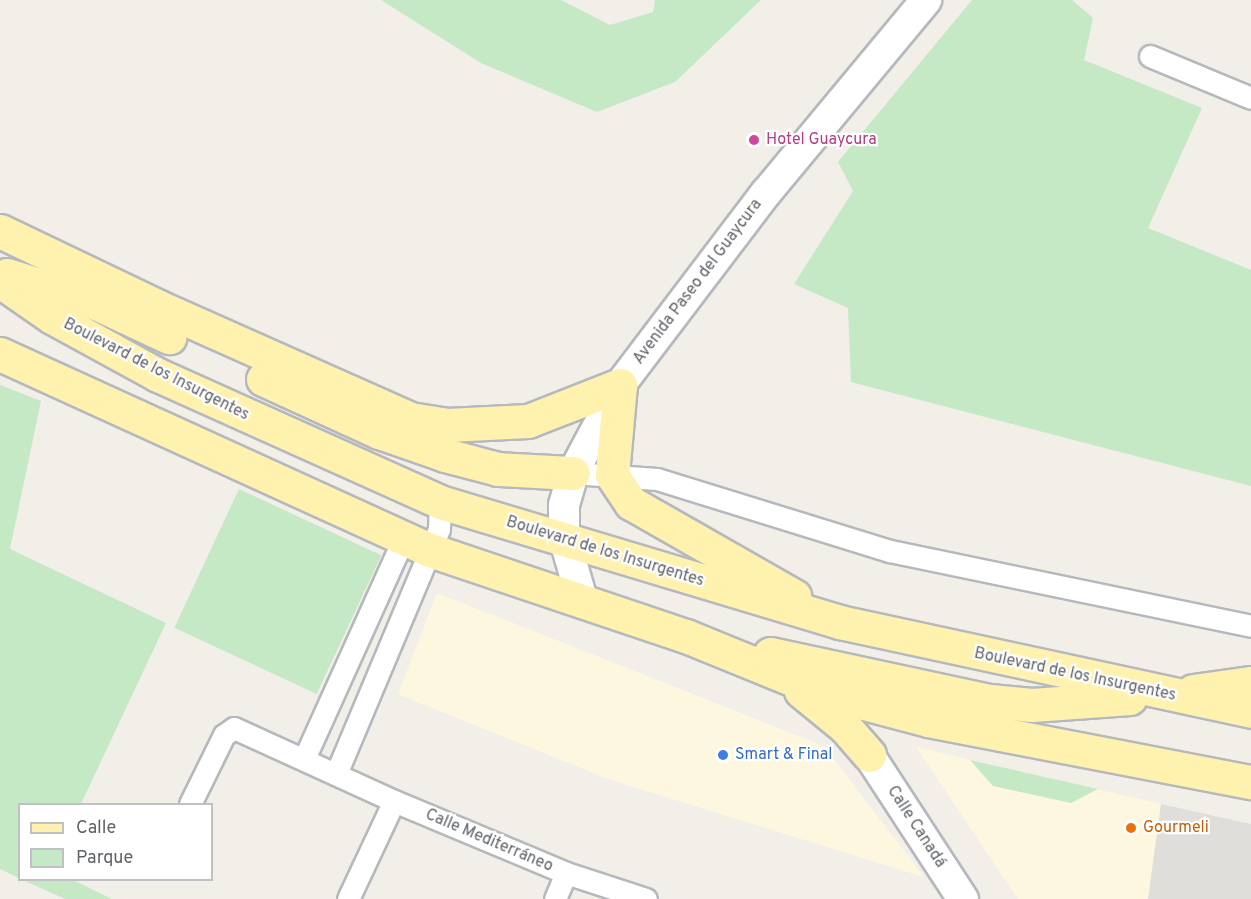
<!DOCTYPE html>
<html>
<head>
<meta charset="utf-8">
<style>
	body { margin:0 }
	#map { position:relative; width:1251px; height:899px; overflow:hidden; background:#f1efe8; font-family:Overpass,sans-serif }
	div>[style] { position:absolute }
	.commercial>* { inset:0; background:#fef7e0 }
	.industrial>* { inset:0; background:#e0deda }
	.green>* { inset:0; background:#c5e8c5; transform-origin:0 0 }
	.roads { filter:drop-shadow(2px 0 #b5b8bc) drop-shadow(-2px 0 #b5b8bc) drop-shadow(0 2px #b5b8bc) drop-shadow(0 -2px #b5b8bc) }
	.street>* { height:21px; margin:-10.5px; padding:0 10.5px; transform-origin:10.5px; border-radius:10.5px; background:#fff }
	.secondary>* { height:30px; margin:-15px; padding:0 15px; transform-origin:15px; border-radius:15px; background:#fff }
	.primary>* { height:33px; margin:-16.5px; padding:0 16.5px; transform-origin:16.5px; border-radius:16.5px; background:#fff2af }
	.dots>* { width:16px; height:16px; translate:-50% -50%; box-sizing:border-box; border:3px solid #fff; border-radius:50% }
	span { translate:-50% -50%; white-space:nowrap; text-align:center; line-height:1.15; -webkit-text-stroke:4.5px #fff; paint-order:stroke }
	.hotel-label { font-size:16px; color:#b23c85 }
	.left { translate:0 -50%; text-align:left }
	.street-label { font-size:16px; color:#5f6368 }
	.shop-label { font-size:16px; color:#366cbe }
	.food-label { font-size:16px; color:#c56008 }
	.legend { position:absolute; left:18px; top:803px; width:195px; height:78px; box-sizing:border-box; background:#fff; border:2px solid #bfc1c3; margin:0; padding:8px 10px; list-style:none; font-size:18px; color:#5f6368 }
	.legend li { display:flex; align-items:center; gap:12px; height:30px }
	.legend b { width:30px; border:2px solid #bfc1c3 }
</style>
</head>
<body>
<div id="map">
	<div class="commercial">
		<div style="clip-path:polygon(437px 593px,824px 746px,924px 877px,608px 779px,398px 694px)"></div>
		<div style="clip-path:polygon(916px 747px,1161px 804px,1148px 899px,1018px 899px)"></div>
	</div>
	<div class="industrial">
		<div style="clip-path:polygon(1161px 804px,1251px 824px,1251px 899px,1148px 899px)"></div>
	</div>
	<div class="green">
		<div style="clip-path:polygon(381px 0,561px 0,610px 25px,653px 12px,655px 0,761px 0,675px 82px,597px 112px,481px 63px)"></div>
		<div style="clip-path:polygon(972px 0,1072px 0,1093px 18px,1084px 60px,1202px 108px,1148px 228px,1251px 270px,1251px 486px,851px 382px,848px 308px,794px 284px,853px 191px,838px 162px)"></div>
		<div style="clip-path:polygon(0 385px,41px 401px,10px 549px,166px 623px,81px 804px,20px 804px,19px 878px,0 869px)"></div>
		<div style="left:239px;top:489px;width:157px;height:153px;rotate:25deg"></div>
		<div style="clip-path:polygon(970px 760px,1098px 789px,1071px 803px,993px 786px)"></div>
		<div style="clip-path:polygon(23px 880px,73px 880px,112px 899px,65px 899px)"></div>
	</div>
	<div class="roads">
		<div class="street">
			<div style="left:1150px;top:56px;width:109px;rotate:22.6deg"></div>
			<div style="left:573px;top:473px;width:84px;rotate:4.1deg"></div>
			<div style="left:657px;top:479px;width:244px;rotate:17.2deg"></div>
			<div style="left:890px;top:551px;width:369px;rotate:11.7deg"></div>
			<div style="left:304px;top:759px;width:243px;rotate:-65.7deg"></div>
			<div style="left:336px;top:774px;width:266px;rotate:-67.2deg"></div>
			<div style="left:439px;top:529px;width:27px;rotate:-88deg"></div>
			<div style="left:190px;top:804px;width:77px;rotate:-63.8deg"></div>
			<div style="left:224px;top:735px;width:12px;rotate:-35deg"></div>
			<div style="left:234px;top:728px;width:176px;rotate:24.5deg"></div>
			<div style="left:394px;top:801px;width:186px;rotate:22.7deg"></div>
			<div style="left:566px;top:873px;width:84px;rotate:18deg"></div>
			<div style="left:348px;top:899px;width:108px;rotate:-64.9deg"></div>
			<div style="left:555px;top:899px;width:28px;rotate:-67deg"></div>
		</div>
		<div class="secondary">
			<div style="left:583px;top:603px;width:69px;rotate:-106.1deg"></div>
			<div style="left:564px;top:537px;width:32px;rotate:-90deg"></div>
			<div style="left:564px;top:505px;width:33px;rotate:-74deg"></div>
			<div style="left:573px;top:473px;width:100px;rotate:-61.9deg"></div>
			<div style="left:620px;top:385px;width:241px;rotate:-52.8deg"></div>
			<div style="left:766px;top:193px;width:251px;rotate:-50.3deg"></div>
			<div style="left:869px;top:755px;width:172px;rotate:56.9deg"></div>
		</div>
		<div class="primary">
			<div style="left:0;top:231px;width:176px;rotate:25.5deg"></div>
			<div style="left:159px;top:307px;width:275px;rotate:24deg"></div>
			<div style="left:410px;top:419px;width:37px;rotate:9deg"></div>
			<div style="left:447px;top:425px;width:81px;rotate:-2.8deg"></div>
			<div style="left:528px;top:421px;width:99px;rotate:-21.4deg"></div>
			<div style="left:620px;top:385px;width:90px;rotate:95.1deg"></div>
			<div style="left:612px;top:475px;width:34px;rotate:56deg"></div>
			<div style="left:631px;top:503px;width:188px;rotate:29.7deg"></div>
			<div style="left:7px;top:275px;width:93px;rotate:17.5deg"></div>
			<div style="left:96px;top:303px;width:81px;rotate:25deg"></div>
			<div style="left:0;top:281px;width:63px;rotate:34.7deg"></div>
			<div style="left:52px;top:317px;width:121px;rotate:28.7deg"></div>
			<div style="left:158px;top:375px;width:309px;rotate:24.2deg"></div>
			<div style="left:440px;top:502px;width:418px;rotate:16.7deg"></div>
			<div style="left:840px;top:622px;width:421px;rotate:12.2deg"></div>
			<div style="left:0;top:354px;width:473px;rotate:24.5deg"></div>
			<div style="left:430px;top:550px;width:270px;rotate:18.6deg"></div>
			<div style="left:686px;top:636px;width:151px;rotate:22.2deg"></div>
			<div style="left:826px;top:693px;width:106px;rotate:14.8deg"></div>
			<div style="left:928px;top:720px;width:329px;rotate:10.9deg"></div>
			<div style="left:263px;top:379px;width:128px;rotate:24.6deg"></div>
			<div style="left:379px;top:432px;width:70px;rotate:19.2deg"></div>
			<div style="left:445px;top:455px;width:55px;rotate:14.8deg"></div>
			<div style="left:498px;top:469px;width:75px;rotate:3.1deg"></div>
			<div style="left:770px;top:654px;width:225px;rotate:12.1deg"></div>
			<div style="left:990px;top:701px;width:42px;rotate:5.4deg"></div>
			<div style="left:1032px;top:705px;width:98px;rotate:-4.1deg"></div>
			<div style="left:801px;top:691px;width:57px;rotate:39.3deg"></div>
			<div style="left:845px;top:727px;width:37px;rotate:49deg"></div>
			<div style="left:1193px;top:691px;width:59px;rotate:-7.9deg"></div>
		</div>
	</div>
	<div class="dots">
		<div style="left:754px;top:140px;background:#d1479c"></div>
		<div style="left:723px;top:755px;background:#3f7fe0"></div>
		<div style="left:1131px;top:828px;background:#e8710a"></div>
	</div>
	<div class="hotel-label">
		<span class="left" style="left:766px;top:140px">Hotel Guaycura</span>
	</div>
	<div class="street-label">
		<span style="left:698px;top:282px;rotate:-53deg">Avenida Paseo del Guaycura</span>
		<span style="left:156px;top:370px;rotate:27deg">Boulevard de los Insurgentes</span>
		<span style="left:605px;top:552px;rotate:17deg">Boulevard de los Insurgentes</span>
		<span style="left:1075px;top:675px;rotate:12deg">Boulevard de los Insurgentes</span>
		<span style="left:916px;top:827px;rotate:57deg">Calle Canadá</span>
		<span style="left:489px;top:841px;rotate:23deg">Calle Mediterráneo</span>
	</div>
	<div class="shop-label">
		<span class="left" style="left:735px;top:755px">Smart &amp; Final</span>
	</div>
	<div class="food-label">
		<span class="left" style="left:1143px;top:828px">Gourmeli</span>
	</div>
	<ul class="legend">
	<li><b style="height:8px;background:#fff2af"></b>Calle</li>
	<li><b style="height:16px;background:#c5e8c5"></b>Parque</li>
	</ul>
</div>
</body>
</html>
